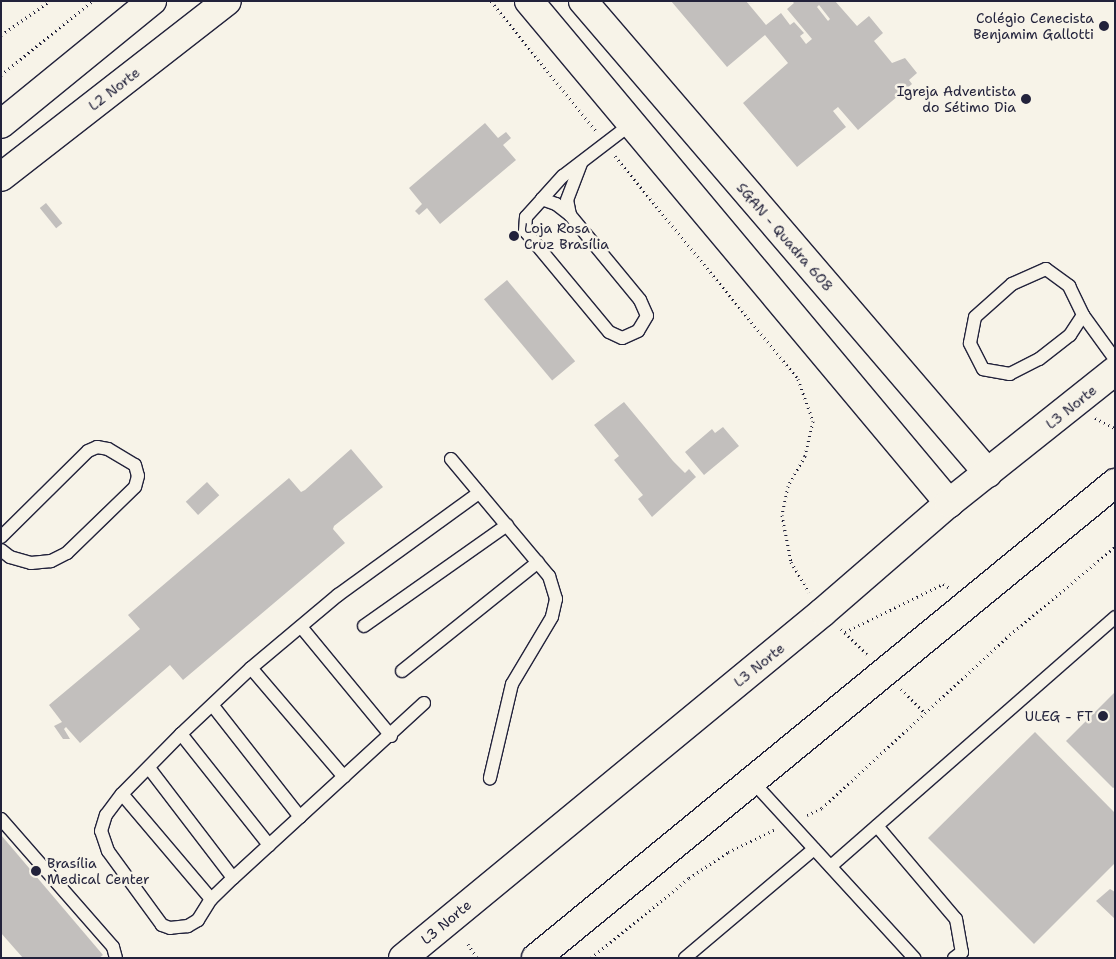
<!DOCTYPE html>
<html>
<head>
<meta charset="utf-8">
<style>
	body { margin:0 }
	#map { position:relative; width:1116px; height:959px; overflow:hidden; background:#f7f3e8; font-family:"Shantell Sans",sans-serif }
	div>[style] { position:absolute }
	.building>* { inset:0; background:#c2bfbd; transform-origin:0 0 }
	.path>* { height:3px; margin-top:-1.5px; transform-origin:0; background:repeating-linear-gradient(90deg,#22223b 0 1px,transparent 0 5px) }
	.roads { filter:drop-shadow(1px 0 #22223b) drop-shadow(-1px 0 #22223b) drop-shadow(0 1px #22223b) drop-shadow(0 -1px #22223b) }
	.lane>* { height:12px; margin:-6px; padding:0 6px; transform-origin:6px; border-radius:6px; background:#f7f3e8 }
	.secondary>* { height:28px; margin:-14px; padding:0 14px; transform-origin:14px; border-radius:14px; background:#f7f3e8 }
	.primary>* { height:28px; margin:-14px; padding:0 14px; transform-origin:14px; border-radius:14px; background:#f7f3e8 }
	.dots>* { width:14px; height:14px; translate:-50% -50%; box-sizing:border-box; border:2px solid #f7f3e8; border-radius:50% }
	span { translate:-50% -50%; white-space:nowrap; text-align:center; line-height:1.15; -webkit-text-stroke:5px #f7f3e8; paint-order:stroke }
	.poi-label { font-size:14px; color:#22223b }
	.right { translate:-100% -50%; text-align:right }
	.left { translate:0 -50%; text-align:left }
	.street-label { font-size:14px; color:#22223b }
	.frame { position:absolute; inset:0; border:2px solid #22223b; pointer-events:none }
</style>
</head>
<body>
<div id="map">
	<div class="building">
		<div style="clip-path:polygon(evenodd,671px 1px,746px 1px,766px 25px,781px 13px,790px 25px,794px 22px,804px 33px,800px 36px,806px 44px,812px 39px,787px 9px,794px 3px,792px 1px,835px 1px,857px 26px,869px 16px,883px 33px,874px 41px,892px 63px,905px 58px,917px 73px,909px 80px,912px 84px,858px 130px,838px 107px,833px 111px,846px 127px,797px 167px,743px 103px,788px 63px,765px 35px,727px 67px,671px 1px,819px 5px,830px 19px,828px 21px,817px 7px,819px 5px)"></div>
		<div style="clip-path:polygon(485px 123px,498px 138px,506px 132px,511px 138px,503px 145px,516px 160px,440px 224px,427px 208px,419px 215px,415px 211px,422px 204px,409px 188px)"></div>
		<div style="left:46px;top:203px;width:26px;height:8px;rotate:51deg"></div>
		<div style="left:507px;top:280px;width:106px;height:30px;rotate:50deg"></div>
		<div style="clip-path:polygon(624px 402px,673px 461px,685px 473px,689px 469px,696px 477px,652px 517px,638px 499px,643px 495px,614px 460px,619px 456px,594px 425px)"></div>
		<div style="clip-path:polygon(723px 427px,739px 446px,704px 475px,685px 452px,712px 429px,715px 433px)"></div>
		<div style="clip-path:polygon(351px 449px,383px 487px,334px 526px,333px 529px,345px 543px,183px 680px,170px 665px,80px 743px,66px 727px,64px 729px,70px 739px,63px 739px,54px 726px,62px 722px,49px 705px,140px 629px,128px 615px,289px 478px,301px 492px,305px 490px)"></div>
		<div style="left:207px;top:482px;width:18px;height:29px;rotate:47deg"></div>
		<div style="clip-path:polygon(1115px 692px,1115px 787px,1113px 788px,1066px 741px)"></div>
		<div style="clip-path:polygon(1035px 732px,1115px 813px,1115px 863px,1034px 944px,928px 838px)"></div>
		<div style="clip-path:polygon(1px 835px,103px 955px,99px 958px,23px 958px,1px 933px)"></div>
		<div style="clip-path:polygon(1110px 889px,1115px 892px,1115px 919px,1096px 901px)"></div>
	</div>
	<div class="path">
		<div style="left:491px;top:1px;width:167px;rotate:51.1deg"></div>
		<div style="left:1px;top:35px;width:60px;rotate:-34.8deg"></div>
		<div style="left:1px;top:75px;width:117px;rotate:-39.1deg"></div>
		<div style="left:615px;top:156px;width:288px;rotate:50.6deg"></div>
		<div style="left:798px;top:379px;width:45px;rotate:70.3deg"></div>
		<div style="left:813px;top:421px;width:36px;rotate:103deg"></div>
		<div style="left:805px;top:456px;width:34px;rotate:120deg"></div>
		<div style="left:788px;top:486px;width:30px;rotate:102deg"></div>
		<div style="left:782px;top:515px;width:48px;rotate:79.2deg"></div>
		<div style="left:791px;top:562px;width:35px;rotate:59deg"></div>
		<div style="left:1095px;top:418px;width:22px;rotate:27deg"></div>
		<div style="left:841px;top:629px;width:36px;rotate:44deg"></div>
		<div style="left:845px;top:632px;width:109px;rotate:-26.1deg"></div>
		<div style="left:943px;top:584px;width:8px;rotate:30deg"></div>
		<div style="left:901px;top:689px;width:34px;rotate:45deg"></div>
		<div style="left:807px;top:815px;width:17px;rotate:-25deg"></div>
		<div style="left:822px;top:808px;width:251px;rotate:-42.7deg"></div>
		<div style="left:1006px;top:638px;width:142px;rotate:-39.9deg"></div>
		<div style="left:468px;top:944px;width:17px;rotate:57deg"></div>
		<div style="left:591px;top:958px;width:127px;rotate:-39.2deg"></div>
		<div style="left:689px;top:878px;width:47px;rotate:-33.7deg"></div>
		<div style="left:728px;top:852px;width:51px;rotate:-25.6deg"></div>
	</div>
	<div class="roads">
		<div class="lane">
			<div style="left:542px;top:199px;width:15px;rotate:20deg"></div>
			<div style="left:556px;top:204px;width:18px;rotate:38deg"></div>
			<div style="left:570px;top:215px;width:110px;rotate:50.5deg"></div>
			<div style="left:640px;top:300px;width:17px;rotate:66deg"></div>
			<div style="left:647px;top:316px;width:17px;rotate:121deg"></div>
			<div style="left:638px;top:331px;width:17px;rotate:156deg"></div>
			<div style="left:622px;top:338px;width:14px;rotate:-155deg"></div>
			<div style="left:609px;top:332px;width:131px;rotate:-129.7deg"></div>
			<div style="left:525px;top:231px;width:14px;rotate:-86deg"></div>
			<div style="left:526px;top:217px;width:24px;rotate:-48deg"></div>
			<div style="left:542px;top:199px;width:31px;rotate:-48deg"></div>
			<div style="left:563px;top:176px;width:86px;rotate:-37.4deg"></div>
			<div style="left:570px;top:215px;width:15px;rotate:-101deg"></div>
			<div style="left:567px;top:200px;width:40px;rotate:-69deg"></div>
			<div style="left:1083px;top:315px;width:24px;rotate:123deg"></div>
			<div style="left:1070px;top:335px;width:39px;rotate:142deg"></div>
			<div style="left:1039px;top:359px;width:33px;rotate:153deg"></div>
			<div style="left:1010px;top:374px;width:27px;rotate:-170deg"></div>
			<div style="left:983px;top:369px;width:29px;rotate:-117deg"></div>
			<div style="left:970px;top:343px;width:26px;rotate:-79deg"></div>
			<div style="left:975px;top:317px;width:50px;rotate:-41.7deg"></div>
			<div style="left:1012px;top:284px;width:37px;rotate:-24deg"></div>
			<div style="left:1046px;top:269px;width:29px;rotate:36deg"></div>
			<div style="left:1069px;top:286px;width:32px;rotate:64deg"></div>
			<div style="left:1083px;top:315px;width:54px;rotate:54deg"></div>
			<div style="left:451px;top:459px;width:153px;rotate:50.1deg"></div>
			<div style="left:549px;top:576px;width:24px;rotate:73deg"></div>
			<div style="left:556px;top:599px;width:18px;rotate:103deg"></div>
			<div style="left:552px;top:617px;width:78px;rotate:120.8deg"></div>
			<div style="left:512px;top:684px;width:97px;rotate:103.2deg"></div>
			<div style="left:1px;top:537px;width:122px;rotate:-44.7deg"></div>
			<div style="left:88px;top:451px;width:10px;rotate:-24deg"></div>
			<div style="left:97px;top:447px;width:11px;rotate:10deg"></div>
			<div style="left:108px;top:449px;width:31px;rotate:31deg"></div>
			<div style="left:135px;top:465px;width:11px;rotate:75deg"></div>
			<div style="left:138px;top:476px;width:11px;rotate:105deg"></div>
			<div style="left:135px;top:487px;width:95px;rotate:135.9deg"></div>
			<div style="left:67px;top:553px;width:18px;rotate:153deg"></div>
			<div style="left:51px;top:561px;width:20px;rotate:174deg"></div>
			<div style="left:31px;top:563px;width:22px;rotate:-164deg"></div>
			<div style="left:10px;top:557px;width:11px;rotate:-142deg"></div>
			<div style="left:364px;top:626px;width:175px;rotate:-35.2deg"></div>
			<div style="left:302px;top:628px;width:140px;rotate:50.5deg"></div>
			<div style="left:251px;top:668px;width:143px;rotate:49.5deg"></div>
			<div style="left:402px;top:671px;width:174px;rotate:-38.7deg"></div>
			<div style="left:424px;top:703px;width:259px;rotate:137.5deg"></div>
			<div style="left:233px;top:878px;width:30px;rotate:136deg"></div>
			<div style="left:211px;top:899px;width:25px;rotate:122deg"></div>
			<div style="left:198px;top:920px;width:12px;rotate:149deg"></div>
			<div style="left:188px;top:926px;width:18px;rotate:174deg"></div>
			<div style="left:170px;top:928px;width:9px;rotate:-159deg"></div>
			<div style="left:162px;top:925px;width:92px;rotate:-126.1deg"></div>
			<div style="left:108px;top:851px;width:21px;rotate:-109deg"></div>
			<div style="left:101px;top:831px;width:17px;rotate:-73deg"></div>
			<div style="left:106px;top:815px;width:26px;rotate:-53deg"></div>
			<div style="left:122px;top:794px;width:84px;rotate:-45.5deg"></div>
			<div style="left:181px;top:734px;width:96px;rotate:-43.3deg"></div>
			<div style="left:251px;top:668px;width:114px;rotate:-40deg"></div>
			<div style="left:338px;top:595px;width:174px;rotate:-35.9deg"></div>
			<div style="left:213px;top:706px;width:141px;rotate:51.9deg"></div>
			<div style="left:181px;top:734px;width:142px;rotate:51.6deg"></div>
			<div style="left:149px;top:768px;width:138px;rotate:52.6deg"></div>
			<div style="left:753px;top:782px;width:239px;rotate:47.5deg"></div>
			<div style="left:122px;top:794px;width:138px;rotate:49.7deg"></div>
			<div style="left:1px;top:819px;width:170px;rotate:48.8deg"></div>
			<div style="left:113px;top:947px;width:11px;rotate:75deg"></div>
			<div style="left:877px;top:826px;width:122px;rotate:49.7deg"></div>
			<div style="left:956px;top:919px;width:34px;rotate:80deg"></div>
			<div style="left:962px;top:952px;width:10px;rotate:143deg"></div>
			<div style="left:831px;top:866px;width:378px;rotate:-41.2deg"></div>
			<div style="left:685px;top:958px;width:169px;rotate:-40.2deg"></div>
		</div>
		<div class="secondary">
			<div style="left:529px;top:1px;width:655px;rotate:50.08deg"></div>
			<div style="left:583px;top:1px;width:622px;rotate:49.37deg"></div>
			<div style="left:403px;top:958px;width:544px;rotate:-39.48deg"></div>
			<div style="left:823px;top:612px;width:167px;rotate:-40.9deg"></div>
			<div style="left:949px;top:503px;width:212px;rotate:-38.5deg"></div>
			<div style="left:536px;top:958px;width:749px;rotate:-39.36deg"></div>
		</div>
		<div class="primary">
			<div style="left:1px;top:124px;width:195px;rotate:-39.2deg"></div>
			<div style="left:1px;top:177px;width:286px;rotate:-37.9deg"></div>
		</div>
	</div>
	<div class="dots">
		<div style="left:1104px;top:26px;background:#22223b"></div>
		<div style="left:1026px;top:99px;background:#22223b"></div>
		<div style="left:514px;top:236px;background:#22223b"></div>
		<div style="left:1103px;top:716px;background:#22223b"></div>
		<div style="left:36px;top:871px;background:#22223b"></div>
	</div>
	<div class="poi-label">
		<span class="right" style="left:1094px;top:26px">Colégio Cenecista<br>Benjamim Gallotti</span>
		<span class="right" style="left:1016px;top:99px">Igreja Adventista<br>do Sétimo Dia</span>
		<span class="left" style="left:524px;top:236px">Loja Rosa<br>Cruz Brasília</span>
		<span class="right" style="left:1093px;top:716px">ULEG - FT</span>
		<span class="left" style="left:47px;top:871px">Brasília<br>Medical Center</span>
	</div>
	<div class="street-label">
		<span style="left:114px;top:89px;rotate:-38deg">L2 Norte</span>
		<span style="left:785px;top:237px;rotate:49deg">SGAN - Quadra 608</span>
		<span style="left:1071px;top:407px;rotate:-39deg">L3 Norte</span>
		<span style="left:759px;top:665px;rotate:-39deg">L3 Norte</span>
		<span style="left:446px;top:922px;rotate:-40deg">L3 Norte</span>
	</div>
	<div class="frame"></div>
</div>
</body>
</html>
